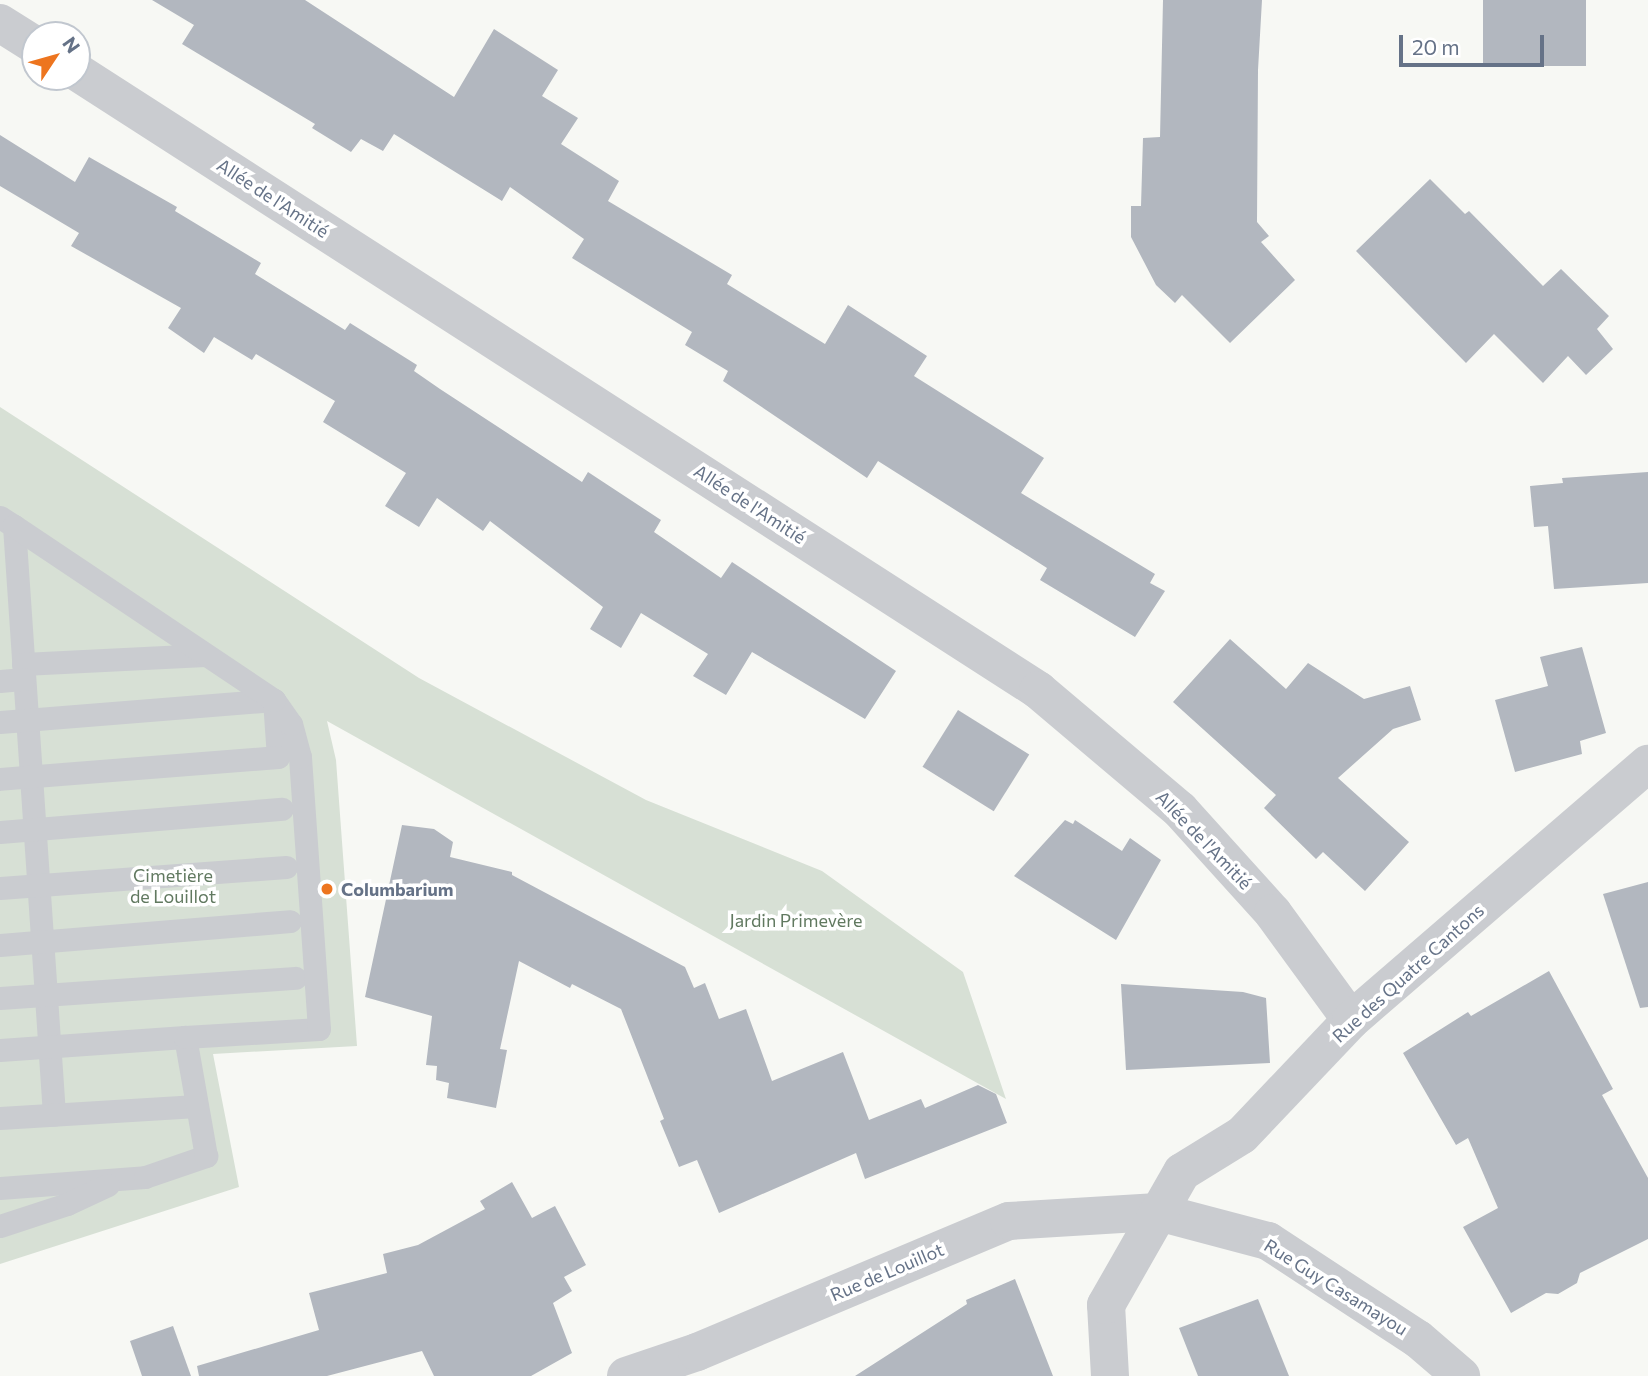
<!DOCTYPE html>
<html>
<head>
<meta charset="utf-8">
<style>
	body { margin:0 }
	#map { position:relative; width:1648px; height:1376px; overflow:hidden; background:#f7f8f4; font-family:Commissioner,sans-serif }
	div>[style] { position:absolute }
	.green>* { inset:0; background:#d7e0d5 }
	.building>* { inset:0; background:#b2b7bf; transform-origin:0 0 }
	.lane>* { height:23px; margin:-11.5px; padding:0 11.5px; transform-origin:11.5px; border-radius:11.5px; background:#caccd0 }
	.street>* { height:38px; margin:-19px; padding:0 19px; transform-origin:19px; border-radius:19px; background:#caccd0 }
	.dots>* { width:19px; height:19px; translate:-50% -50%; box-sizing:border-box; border:4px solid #fff; border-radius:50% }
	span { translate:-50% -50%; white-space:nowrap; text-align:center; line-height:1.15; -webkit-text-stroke:7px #fff; paint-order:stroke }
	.street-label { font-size:18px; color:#657287 }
	.park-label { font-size:18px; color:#617960 }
	.poi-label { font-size:18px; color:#657287; font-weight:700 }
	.left { translate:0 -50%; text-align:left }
	.north { position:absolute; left:21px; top:21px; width:70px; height:70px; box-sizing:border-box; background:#fff; border:2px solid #c1c7cf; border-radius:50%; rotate:54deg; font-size:19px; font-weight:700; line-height:28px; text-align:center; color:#657287 }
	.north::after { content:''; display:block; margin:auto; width:24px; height:32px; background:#ed751f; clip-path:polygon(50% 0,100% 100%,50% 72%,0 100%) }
	.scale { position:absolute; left:1399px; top:35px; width:145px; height:32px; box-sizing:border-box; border:4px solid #657287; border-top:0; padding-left:9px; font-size:21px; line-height:24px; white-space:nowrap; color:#657287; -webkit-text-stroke:5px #fff; paint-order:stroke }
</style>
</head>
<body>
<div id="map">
	<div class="green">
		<div style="clip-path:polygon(0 407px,419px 678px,646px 800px,822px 871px,963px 972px,1006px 1099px,327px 721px,336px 760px,357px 1046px,213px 1054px,239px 1187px,0 1264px)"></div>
	</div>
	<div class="building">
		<div style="clip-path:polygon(152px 0,305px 0,454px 97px,494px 29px,558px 70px,542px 96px,578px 118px,561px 144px,619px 181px,608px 201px,732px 275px,727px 284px,825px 344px,848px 305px,927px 356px,914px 376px,1044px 458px,1021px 493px,1155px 574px,1150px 583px,1165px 591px,1135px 637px,1040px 580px,1047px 568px,878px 461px,867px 478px,723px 381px,728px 371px,685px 345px,692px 332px,572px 258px,584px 239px,510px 187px,502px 201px,394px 134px,383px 151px,361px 139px,351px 152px,312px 128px,315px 124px,182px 44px,194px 25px)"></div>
		<div style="clip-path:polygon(1163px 0,1262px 0,1258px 70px,1257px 222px,1269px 236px,1261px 242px,1295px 280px,1230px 343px,1182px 295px,1175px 303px,1156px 285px,1131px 237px,1131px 206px,1141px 206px,1143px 138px,1160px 137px)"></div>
		<div style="left:1483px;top:0;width:103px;height:66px"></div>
		<div style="clip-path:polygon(0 135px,75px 182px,89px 157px,177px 207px,175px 211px,261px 263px,255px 274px,345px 330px,350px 323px,417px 365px,414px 371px,440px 389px,582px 482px,588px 472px,661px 520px,654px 532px,721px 578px,732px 562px,896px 671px,865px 719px,752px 652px,726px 695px,693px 676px,708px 654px,641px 613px,621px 648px,590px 629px,603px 607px,490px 521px,483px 531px,437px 498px,419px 527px,385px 506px,406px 473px,323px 422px,335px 401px,256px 354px,252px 360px,214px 337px,204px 353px,168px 328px,181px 308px,71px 246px,79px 233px,0 186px)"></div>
		<div style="clip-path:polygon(1430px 179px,1465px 214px,1469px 211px,1543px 286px,1561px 269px,1609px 316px,1597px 329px,1613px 349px,1586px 375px,1568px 356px,1543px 383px,1494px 334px,1466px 363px,1356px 251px)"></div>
		<div style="clip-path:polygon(1648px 472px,1648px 583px,1554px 589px,1548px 526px,1534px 527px,1530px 486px,1563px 483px,1562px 478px)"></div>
		<div style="clip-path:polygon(1230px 639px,1286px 689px,1308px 663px,1364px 699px,1410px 686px,1421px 720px,1393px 729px,1338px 778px,1409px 842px,1365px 891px,1323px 852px,1316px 859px,1264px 808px,1276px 795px,1173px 702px)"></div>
		<div style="clip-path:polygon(1582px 647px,1606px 733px,1580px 741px,1582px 754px,1515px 772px,1495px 700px,1548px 686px,1540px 657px)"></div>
		<div style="left:958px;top:710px;width:84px;height:67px;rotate:32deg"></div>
		<div style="clip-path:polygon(1065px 820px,1073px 824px,1075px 820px,1122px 851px,1130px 838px,1161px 860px,1116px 940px,1014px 876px)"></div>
		<div style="clip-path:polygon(402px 825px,434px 829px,453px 842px,450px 857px,512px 872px,512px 875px,685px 967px,694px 988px,705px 983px,719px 1019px,746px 1009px,772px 1081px,843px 1052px,869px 1120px,921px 1099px,925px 1108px,978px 1085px,996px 1094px,1007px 1123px,865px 1179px,856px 1153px,719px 1213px,697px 1160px,679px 1167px,660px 1121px,664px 1119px,621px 1009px,572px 984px,570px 988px,519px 961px,500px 1049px,507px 1050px,496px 1108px,447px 1098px,449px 1083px,436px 1080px,437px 1066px,426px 1065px,432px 1016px,365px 997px)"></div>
		<div style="clip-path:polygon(1648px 882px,1648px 1007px,1640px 1008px,1603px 894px)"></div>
		<div style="clip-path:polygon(1549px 971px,1613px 1089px,1602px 1095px,1648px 1178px,1648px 1239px,1580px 1273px,1577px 1283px,1558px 1294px,1546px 1293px,1511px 1313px,1463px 1227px,1498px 1208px,1468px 1138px,1456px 1145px,1403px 1053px,1468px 1012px,1471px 1016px)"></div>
		<div style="clip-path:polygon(1121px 984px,1243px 992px,1266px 998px,1270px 1063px,1126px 1070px)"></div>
		<div style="clip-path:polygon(512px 1182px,532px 1218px,555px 1206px,586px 1265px,564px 1277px,572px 1291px,553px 1303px,572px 1353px,531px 1376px,434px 1376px,422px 1351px,327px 1376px,199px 1376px,197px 1366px,319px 1330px,309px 1293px,387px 1273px,383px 1254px,418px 1245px,485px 1209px,480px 1201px)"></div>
		<div style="clip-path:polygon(1015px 1279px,1053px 1376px,855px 1376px,967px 1304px,966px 1300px)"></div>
		<div style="clip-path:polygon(1258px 1299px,1289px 1376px,1198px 1376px,1179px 1328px)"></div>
		<div style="clip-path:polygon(173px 1326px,191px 1376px,142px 1376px,130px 1341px)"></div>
	</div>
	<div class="lane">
		<div style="left:0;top:517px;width:17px;rotate:33deg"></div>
		<div style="left:14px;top:526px;width:590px;rotate:86.11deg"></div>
		<div style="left:23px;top:664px;width:182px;rotate:-2.8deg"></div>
		<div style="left:0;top:681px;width:24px;rotate:-5deg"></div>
		<div style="left:0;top:722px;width:275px;rotate:-4.6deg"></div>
		<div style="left:274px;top:700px;width:57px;rotate:86deg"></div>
		<div style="left:278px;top:757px;width:279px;rotate:175.5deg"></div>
		<div style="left:0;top:832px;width:283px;rotate:-4.7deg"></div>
		<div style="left:0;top:888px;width:287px;rotate:-4.2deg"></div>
		<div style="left:0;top:945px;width:291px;rotate:-4.7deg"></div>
		<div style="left:0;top:998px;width:296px;rotate:-3.9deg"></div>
		<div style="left:0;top:1050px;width:185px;rotate:-4deg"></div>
		<div style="left:0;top:1118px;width:197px;rotate:-3.5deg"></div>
		<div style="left:0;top:1188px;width:145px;rotate:-4.3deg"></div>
		<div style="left:145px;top:1177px;width:65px;rotate:-19deg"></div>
		<div style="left:206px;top:1156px;width:121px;rotate:-100deg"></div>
		<div style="left:185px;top:1037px;width:134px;rotate:-3.4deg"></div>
		<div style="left:319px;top:1029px;width:273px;rotate:-94deg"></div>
		<div style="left:300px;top:757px;width:34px;rotate:-105deg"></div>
		<div style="left:291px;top:724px;width:29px;rotate:-125deg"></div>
		<div style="left:274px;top:700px;width:313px;rotate:-146.2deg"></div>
		<div style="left:0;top:1226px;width:71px;rotate:-18.2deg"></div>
		<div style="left:67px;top:1204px;width:45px;rotate:-24.9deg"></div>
	</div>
	<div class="street">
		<div style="left:0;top:23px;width:41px;rotate:32.2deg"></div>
		<div style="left:77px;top:72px;width:1143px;rotate:32.74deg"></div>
		<div style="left:1038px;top:690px;width:186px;rotate:40.2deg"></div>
		<div style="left:1180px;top:810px;width:139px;rotate:47.9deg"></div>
		<div style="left:1273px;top:913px;width:132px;rotate:53.9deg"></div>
		<div style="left:626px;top:1376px;width:75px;rotate:-18.7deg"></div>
		<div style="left:697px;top:1352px;width:338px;rotate:-22.8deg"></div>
		<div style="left:1009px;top:1221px;width:149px;rotate:-3.5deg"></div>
		<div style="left:1158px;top:1212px;width:114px;rotate:14.8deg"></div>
		<div style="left:1268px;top:1241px;width:179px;rotate:33.2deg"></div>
		<div style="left:1418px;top:1339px;width:57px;rotate:40.7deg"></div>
		<div style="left:1110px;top:1376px;width:71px;rotate:-93.2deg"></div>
		<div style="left:1106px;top:1305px;width:153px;rotate:-60.3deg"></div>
		<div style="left:1182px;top:1172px;width:70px;rotate:-31.7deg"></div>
		<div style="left:1242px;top:1135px;width:158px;rotate:-46.5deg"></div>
		<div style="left:1351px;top:1020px;width:392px;rotate:-40.8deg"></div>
	</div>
	<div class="dots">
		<div style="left:327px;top:889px;background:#ed751f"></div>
	</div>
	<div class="street-label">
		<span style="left:273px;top:198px;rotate:33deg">Allée de l'Amitié</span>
		<span style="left:750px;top:504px;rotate:33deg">Allée de l'Amitié</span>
		<span style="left:1204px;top:840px;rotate:46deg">Allée de l'Amitié</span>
		<span style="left:1408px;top:973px;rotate:-42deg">Rue des Quatre Cantons</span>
		<span style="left:887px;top:1272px;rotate:-23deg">Rue de Louillot</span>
		<span style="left:1336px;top:1287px;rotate:32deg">Rue Guy Casamayou</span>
	</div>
	<div class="park-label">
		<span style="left:173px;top:886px">Cimetière<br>de Louillot</span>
		<span style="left:796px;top:920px">Jardin Primevère</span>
	</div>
	<div class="poi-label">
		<span class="left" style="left:341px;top:889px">Columbarium</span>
	</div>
	<div class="north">N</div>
	<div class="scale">20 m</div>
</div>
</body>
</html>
